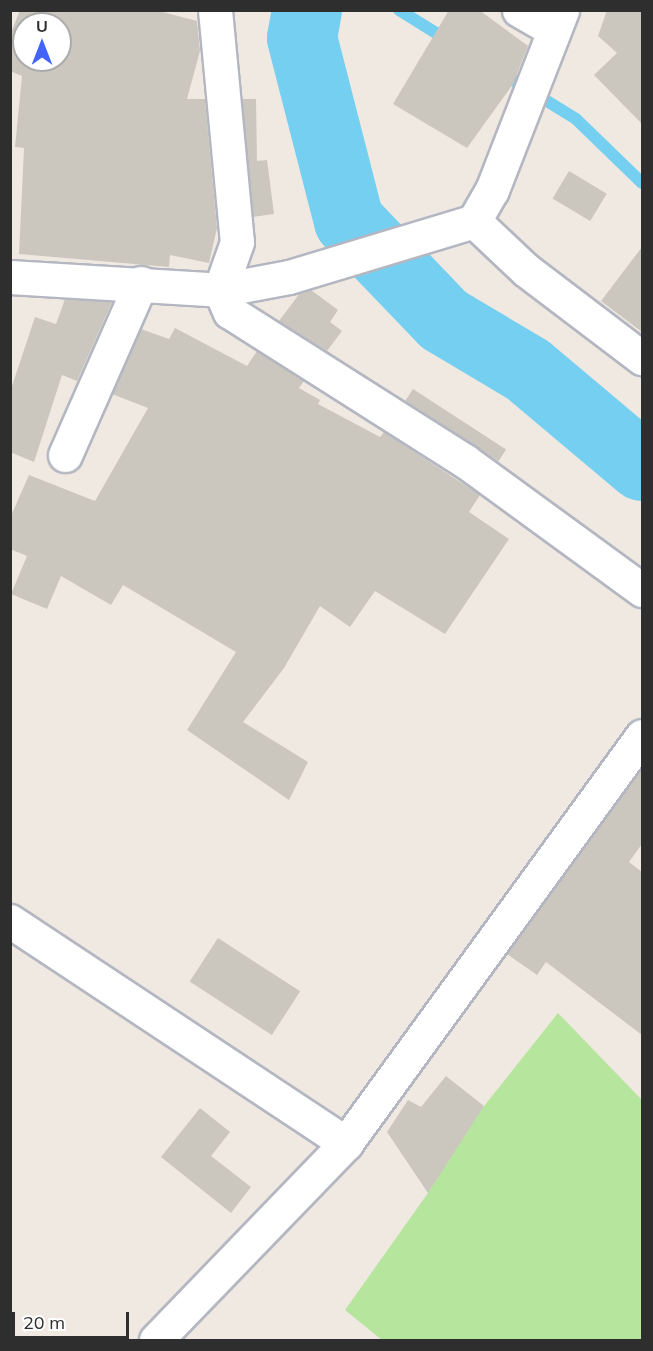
<!DOCTYPE html>
<html>
<head>
<meta charset="utf-8">
<style>
	body { margin:0 }
	#map { position:relative; width:653px; height:1351px; overflow:hidden; background:#efe9e1; font-family:Mulish,sans-serif }
	div>[style] { position:absolute }
	.green>* { inset:0; background:#b6e59e }
	.stream>* { height:12px; margin:-6px; padding:0 6px; transform-origin:6px; border-radius:6px; background:#75cff0 }
	.river>* { height:70px; margin:-35px; padding:0 35px; transform-origin:35px; border-radius:35px; background:#75cff0 }
	.building>* { inset:0; background:#cbc7bf; transform-origin:0 0 }
	.roads { filter:drop-shadow(2px 0 #b4b7c1) drop-shadow(-2px 0 #b4b7c1) drop-shadow(0 2px #b4b7c1) drop-shadow(0 -2px #b4b7c1) }
	.street>* { height:33px; margin:-16.5px; padding:0 16.5px; transform-origin:16.5px; border-radius:16.5px; background:#fff }
	span { translate:-50% -50%; white-space:nowrap; text-align:center; line-height:1.15; -webkit-text-stroke:6px #fff; paint-order:stroke }
	.frame { position:absolute; inset:0; border:12px solid #2e2e2e; pointer-events:none }
	.north { position:absolute; left:12px; top:12px; width:60px; height:60px; box-sizing:border-box; background:#fff; border:2px solid #ababab; border-radius:50%; rotate:0deg; font-size:16px; font-weight:700; line-height:24px; text-align:center; color:#2e2e2e }
	.north::after { content:''; display:block; margin:auto; width:21px; height:27px; background:#4264fb; clip-path:polygon(50% 0,100% 100%,50% 72%,0 100%) }
	.scale { position:absolute; left:12px; top:1312px; width:117px; height:27px; box-sizing:border-box; border:3px solid #2e2e2e; border-top:0; padding-left:8px; font-size:18px; line-height:21px; white-space:nowrap; color:#2e2e2e; -webkit-text-stroke:4px #fff; paint-order:stroke }
</style>
</head>
<body>
<div id="map">
	<div class="green">
		<div style="clip-path:polygon(558px 1013px,642px 1100px,642px 1340px,382px 1340px,345px 1310px,428px 1193px,465px 1130px)"></div>
	</div>
	<div class="stream">
		<div style="left:399px;top:10px;width:59px;rotate:31.8deg"></div>
		<div style="left:500px;top:72px;width:89px;rotate:31.7deg"></div>
		<div style="left:576px;top:119px;width:92px;rotate:44.1deg"></div>
	</div>
	<div class="river">
		<div style="left:307px;top:10px;width:28px;rotate:100deg"></div>
		<div style="left:302px;top:38px;width:189px;rotate:75.6deg"></div>
		<div style="left:349px;top:221px;width:137px;rotate:46.2deg"></div>
		<div style="left:444px;top:320px;width:98px;rotate:30.8deg"></div>
		<div style="left:528px;top:370px;width:149px;rotate:40.1deg"></div>
	</div>
	<div class="building">
		<div style="clip-path:polygon(evenodd,20px 10px,155px 10px,197px 21px,200px 51px,187px 99px,205px 99px,217px 228px,209px 263px,170px 255px,169px 267px,19px 254px,24px 148px,15px 147px,22px 76px,10px 71px,10px 35px,20px 10px,24px 24px,60px 24px,60px 60px,24px 60px,24px 24px)"></div>
		<div style="clip-path:polygon(449px 10px,479px 10px,528px 46px,513px 84px,467px 148px,393px 104px)"></div>
		<div style="clip-path:polygon(607px 10px,642px 10px,642px 124px,594px 75px,617px 53px,598px 36px)"></div>
		<div style="clip-path:polygon(242px 99px,256px 99px,257px 161px,267px 160px,274px 214px,253px 217px)"></div>
		<div style="left:569px;top:171px;width:44px;height:32px;rotate:31deg"></div>
		<div style="clip-path:polygon(642px 247px,642px 332px,601px 301px)"></div>
		<div style="clip-path:polygon(311px 290px,338px 310px,330px 322px,342px 331px,327px 351px,279px 321px,300px 293px)"></div>
		<div style="clip-path:polygon(65px 299px,112px 302px,77px 381px,62px 375px,34px 462px,10px 452px,10px 392px,35px 317px,56px 324px)"></div>
		<div style="clip-path:polygon(175px 328px,247px 366px,257px 351px,304px 381px,299px 388px,320px 400px,318px 404px,380px 437px,384px 432px,480px 495px,469px 512px,509px 539px,445px 634px,375px 591px,350px 627px,320px 606px,284px 668px,243px 722px,308px 762px,289px 800px,187px 730px,236px 652px,123px 585px,111px 605px,61px 576px,47px 609px,11px 594px,27px 556px,10px 549px,10px 518px,29px 475px,95px 501px,148px 408px,112px 394px,141px 329px,169px 339px)"></div>
		<div style="left:413px;top:389px;width:111px;height:14px;rotate:33deg"></div>
		<div style="clip-path:polygon(642px 767px,642px 844px,629px 862px,642px 872px,642px 1035px,546px 962px,537px 975px,507px 954px)"></div>
		<div style="left:218px;top:938px;width:98px;height:52px;rotate:33deg"></div>
		<div style="clip-path:polygon(446px 1076px,484px 1106px,428px 1193px,387px 1132px,408px 1100px,421px 1107px)"></div>
		<div style="clip-path:polygon(200px 1108px,230px 1132px,211px 1156px,251px 1187px,231px 1213px,161px 1157px)"></div>
	</div>
	<div class="roads">
		<div class="street">
			<div style="left:215px;top:10px;width:233px;rotate:84.6deg"></div>
			<div style="left:237px;top:242px;width:51px;rotate:109.5deg"></div>
			<div style="left:220px;top:290px;width:24px;rotate:66deg"></div>
			<div style="left:230px;top:312px;width:278px;rotate:32.4deg"></div>
			<div style="left:465px;top:461px;width:219px;rotate:36.1deg"></div>
			<div style="left:519px;top:10px;width:39px;rotate:30deg"></div>
			<div style="left:474px;top:221px;width:71px;rotate:43.3deg"></div>
			<div style="left:526px;top:270px;width:146px;rotate:37.2deg"></div>
			<div style="left:10px;top:277px;width:210px;rotate:3.5deg"></div>
			<div style="left:220px;top:290px;width:70px;rotate:-10.7deg"></div>
			<div style="left:289px;top:277px;width:193px;rotate:-16.8deg"></div>
			<div style="left:474px;top:221px;width:36px;rotate:-60deg"></div>
			<div style="left:492px;top:190px;width:193px;rotate:-68.7deg"></div>
			<div style="left:65px;top:455px;width:188px;rotate:-66.2deg"></div>
			<div style="left:10px;top:921px;width:403px;rotate:33.5deg"></div>
			<div style="left:156px;top:1340px;width:274px;rotate:-46deg"></div>
			<div style="left:346px;top:1143px;width:503px;rotate:-53.97deg"></div>
		</div>
	</div>
	<div class="frame"></div>
	<div class="north">U</div>
	<div class="scale">20 m</div>
</div>
</body>
</html>
